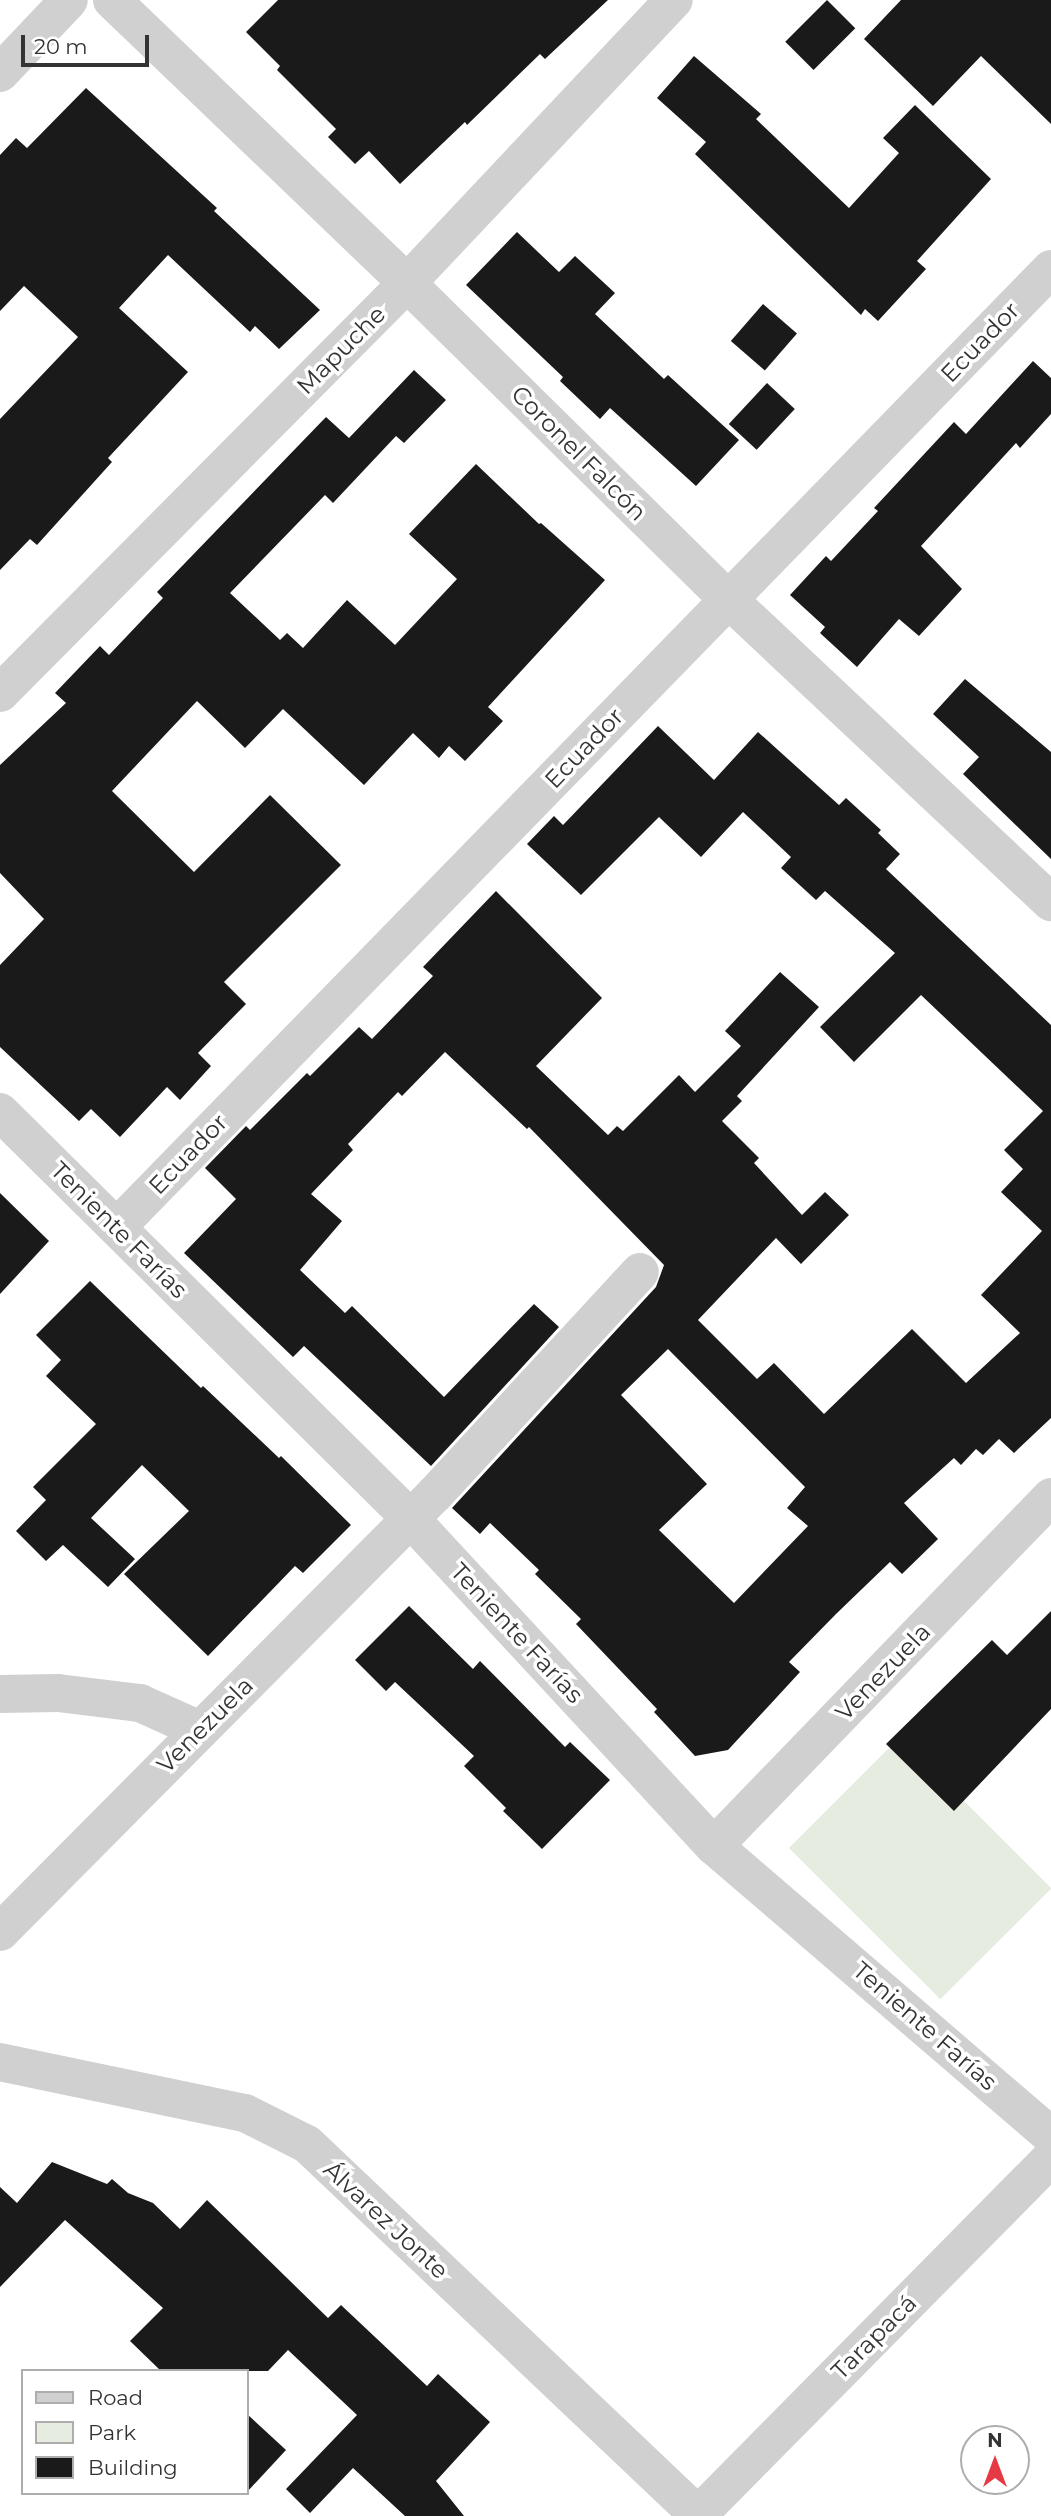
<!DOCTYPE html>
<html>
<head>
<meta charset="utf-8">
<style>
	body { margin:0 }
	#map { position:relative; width:1051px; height:2516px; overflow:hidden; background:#fff; font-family:Montserrat,sans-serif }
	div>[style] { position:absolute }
	.green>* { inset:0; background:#e6ecdf; transform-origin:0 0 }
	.building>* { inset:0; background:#1a1a1a; transform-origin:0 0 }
	.minor>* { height:38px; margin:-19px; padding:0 19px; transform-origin:19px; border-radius:19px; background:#d0d0d0 }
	span { translate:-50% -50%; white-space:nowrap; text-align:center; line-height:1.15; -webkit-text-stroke:7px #fff; paint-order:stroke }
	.street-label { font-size:24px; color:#333 }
	.legend { position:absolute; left:21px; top:2369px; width:228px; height:126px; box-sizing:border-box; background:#fff; border:2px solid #adadad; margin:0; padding:9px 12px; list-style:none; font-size:21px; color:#333 }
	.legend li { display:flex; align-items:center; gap:14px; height:35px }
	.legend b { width:35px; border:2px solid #adadad }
	.north { position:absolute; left:960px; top:2425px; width:70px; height:70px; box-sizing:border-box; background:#fff; border:2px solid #adadad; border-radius:50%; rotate:0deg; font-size:19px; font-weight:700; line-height:28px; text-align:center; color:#333 }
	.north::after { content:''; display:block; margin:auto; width:24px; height:32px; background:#e63946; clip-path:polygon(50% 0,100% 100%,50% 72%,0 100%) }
	.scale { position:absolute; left:21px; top:35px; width:128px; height:32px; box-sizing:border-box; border:4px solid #333; border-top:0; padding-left:9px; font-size:21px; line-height:24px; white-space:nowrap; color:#333; -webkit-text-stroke:5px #fff; paint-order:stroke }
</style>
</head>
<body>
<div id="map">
	<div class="green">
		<div style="left:900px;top:1737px;width:214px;height:157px;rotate:45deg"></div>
	</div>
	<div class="building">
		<div style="clip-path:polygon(278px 0,608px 0,545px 59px,540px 54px,467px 125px,465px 122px,400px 184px,369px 151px,355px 164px,328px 137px,336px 129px,277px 70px,280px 66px,246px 32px)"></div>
		<div style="left:827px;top:0;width:40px;height:59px;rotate:45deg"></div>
		<div style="clip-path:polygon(901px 0,1051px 0,1051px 124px,981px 56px,933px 106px,864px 39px)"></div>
		<div style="clip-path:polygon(694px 56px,761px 114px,756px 119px,849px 208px,899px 153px,883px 138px,915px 105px,991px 179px,917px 261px,926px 269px,878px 321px,865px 309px,861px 315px,695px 154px,706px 142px,657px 98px)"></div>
		<div style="clip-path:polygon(86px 88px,217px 208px,214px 211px,320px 310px,279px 349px,255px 326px,250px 332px,168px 255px,119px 308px,188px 372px,108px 458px,112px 462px,37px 545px,30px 539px,0 570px,0 419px,78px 337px,24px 286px,0 311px,0 155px,16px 138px,27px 148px)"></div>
		<div style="clip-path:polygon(517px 232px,559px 272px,575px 256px,615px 293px,595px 314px,664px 379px,668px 375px,739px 440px,696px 486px,610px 408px,600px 419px,560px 381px,563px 377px,466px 285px)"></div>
		<div style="left:763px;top:304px;width:45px;height:49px;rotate:41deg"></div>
		<div style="clip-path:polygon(1033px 361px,1051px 378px,1051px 414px,1020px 448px,1016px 443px,921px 546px,962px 589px,919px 636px,899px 619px,857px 667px,820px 633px,825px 627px,790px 595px,826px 556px,831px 561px,878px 511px,874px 508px,954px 422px,966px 434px)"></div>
		<div style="clip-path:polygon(414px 370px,446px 400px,404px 443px,396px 436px,333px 503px,325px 495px,230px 593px,280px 640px,287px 633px,303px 648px,347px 600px,395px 645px,457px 579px,409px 534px,476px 464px,539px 524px,541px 523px,605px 580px,488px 707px,503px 721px,465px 761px,449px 746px,439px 758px,413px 733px,364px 785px,283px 709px,245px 748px,197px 701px,112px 791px,194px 872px,270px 795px,341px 865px,224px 982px,246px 1004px,198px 1053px,211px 1066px,180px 1100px,167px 1087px,120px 1137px,91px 1109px,79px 1121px,0 1047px,0 965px,44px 919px,0 873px,0 765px,66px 703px,55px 693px,100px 646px,109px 655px,163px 598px,157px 592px,326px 417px,349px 438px)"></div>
		<div style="left:767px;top:383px;width:38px;height:56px;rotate:43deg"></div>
		<div style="clip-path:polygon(965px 679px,1051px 752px,1051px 859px,963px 774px,979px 757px,933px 714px)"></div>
		<div style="clip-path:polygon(evenodd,658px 726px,714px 780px,758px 732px,839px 805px,846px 798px,881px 830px,878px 833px,900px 854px,886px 869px,1051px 1025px,1051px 1418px,1014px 1453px,999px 1439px,983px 1455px,976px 1449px,961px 1465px,954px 1458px,904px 1503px,938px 1539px,902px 1574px,890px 1562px,836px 1614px,789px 1662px,800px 1672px,728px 1750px,695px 1756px,654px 1712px,657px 1709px,576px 1624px,581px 1619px,535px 1574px,539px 1570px,490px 1523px,480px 1534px,452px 1508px,656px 1287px,664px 1265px,529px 1127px,527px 1129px,445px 1052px,402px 1096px,398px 1092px,348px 1144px,353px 1150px,311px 1194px,342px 1221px,300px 1270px,345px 1313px,352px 1306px,444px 1397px,534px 1304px,559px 1327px,431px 1466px,304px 1346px,293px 1357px,184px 1253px,236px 1199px,205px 1168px,246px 1126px,250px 1130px,307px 1073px,310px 1076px,359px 1027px,372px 1039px,433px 976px,423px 967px,496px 891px,602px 998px,536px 1066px,608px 1135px,617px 1126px,623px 1131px,679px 1075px,695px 1092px,741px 1046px,725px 1031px,780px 972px,819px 1007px,737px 1096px,742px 1101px,722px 1121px,759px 1158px,754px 1163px,802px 1215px,825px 1192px,849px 1215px,801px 1264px,776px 1238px,698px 1320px,757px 1379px,774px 1363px,824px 1414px,912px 1329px,966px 1383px,1020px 1333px,981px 1295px,1042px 1231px,1001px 1192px,1023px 1169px,1004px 1150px,1043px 1111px,921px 995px,854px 1062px,820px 1027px,895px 953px,825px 891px,816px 900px,781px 868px,791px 857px,743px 812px,701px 857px,659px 817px,581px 895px,527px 844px,554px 816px,563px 825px,658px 726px,668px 1349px,805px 1487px,787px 1508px,808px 1526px,734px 1603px,659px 1530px,707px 1484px,621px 1395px,668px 1349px)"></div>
		<div style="clip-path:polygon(0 1193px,49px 1241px,0 1294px)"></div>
		<div style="clip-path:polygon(90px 1281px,201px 1388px,203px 1386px,279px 1458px,281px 1456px,351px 1525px,303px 1573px,295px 1566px,208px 1656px,124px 1574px,189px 1511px,142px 1465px,91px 1518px,135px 1559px,108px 1587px,63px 1545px,46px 1561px,16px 1531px,46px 1500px,33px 1487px,96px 1424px,46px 1376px,61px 1360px,36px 1335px)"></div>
		<div style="clip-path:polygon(409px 1606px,473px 1669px,480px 1661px,565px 1747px,570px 1742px,610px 1780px,542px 1849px,503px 1811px,506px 1808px,464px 1766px,474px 1756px,395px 1682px,386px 1691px,355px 1660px)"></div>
		<div style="clip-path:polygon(1051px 1611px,1051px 1709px,954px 1811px,886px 1744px,992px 1640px,1007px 1655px)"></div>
		<div style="clip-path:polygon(52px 2162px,107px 2184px,112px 2179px,128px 2193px,153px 2203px,180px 2229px,207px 2200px,328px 2318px,341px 2305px,427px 2386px,438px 2374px,490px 2422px,436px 2481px,464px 2516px,405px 2516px,353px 2468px,310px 2513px,286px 2489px,357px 2415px,288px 2350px,268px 2371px,161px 2371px,130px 2341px,163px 2308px,65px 2220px,0 2287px,0 2187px,17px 2203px)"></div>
		<div style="clip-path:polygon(247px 2414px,286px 2450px,247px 2492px)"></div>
	</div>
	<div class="minor">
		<div style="left:112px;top:0;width:409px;rotate:43.8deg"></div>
		<div style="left:407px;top:283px;width:450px;rotate:44.6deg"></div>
		<div style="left:728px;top:599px;width:443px;rotate:43.2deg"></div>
		<div style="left:0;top:73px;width:100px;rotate:-46.6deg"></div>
		<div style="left:0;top:693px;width:578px;rotate:-45.21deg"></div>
		<div style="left:407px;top:283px;width:389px;rotate:-46.7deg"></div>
		<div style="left:0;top:1112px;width:577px;rotate:44.72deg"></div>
		<div style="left:410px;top:1518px;width:447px;rotate:47.2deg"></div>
		<div style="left:714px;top:1846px;width:445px;rotate:40.7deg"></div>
		<div style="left:117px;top:1227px;width:1338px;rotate:-45.73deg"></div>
		<div style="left:0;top:1694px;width:58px;rotate:-1deg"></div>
		<div style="left:58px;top:1693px;width:83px;rotate:7deg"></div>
		<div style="left:140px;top:1703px;width:66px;rotate:24.2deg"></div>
		<div style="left:714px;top:1846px;width:485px;rotate:-46deg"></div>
		<div style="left:0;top:1932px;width:617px;rotate:-45.2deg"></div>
		<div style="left:435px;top:1494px;width:302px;rotate:-47.3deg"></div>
		<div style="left:0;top:2062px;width:250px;rotate:11.8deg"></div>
		<div style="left:245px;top:2113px;width:69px;rotate:26.6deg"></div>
		<div style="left:307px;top:2144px;width:539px;rotate:43.5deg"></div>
		<div style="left:697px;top:2516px;width:503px;rotate:-45.32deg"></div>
	</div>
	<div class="street-label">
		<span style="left:980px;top:342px;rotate:-46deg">Ecuador</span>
		<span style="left:341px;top:350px;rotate:-45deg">Mapuche</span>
		<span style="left:579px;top:453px;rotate:45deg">Coronel Falcón</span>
		<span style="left:584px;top:748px;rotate:-46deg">Ecuador</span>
		<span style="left:188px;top:1154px;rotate:-46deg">Ecuador</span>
		<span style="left:119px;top:1230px;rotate:45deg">Teniente Farías</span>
		<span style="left:517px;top:1633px;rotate:47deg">Teniente Farías</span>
		<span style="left:883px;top:1672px;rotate:-46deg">Venezuela</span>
		<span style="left:205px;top:1725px;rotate:-45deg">Venezuela</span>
		<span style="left:925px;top:2026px;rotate:41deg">Teniente Farías</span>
		<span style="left:386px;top:2220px;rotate:43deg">Álvarez Jonte</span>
		<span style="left:874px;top:2337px;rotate:-45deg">Tarapacá</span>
	</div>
	<ul class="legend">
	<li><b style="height:9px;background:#d0d0d0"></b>Road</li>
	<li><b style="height:19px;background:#e6ecdf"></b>Park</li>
	<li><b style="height:19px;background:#1a1a1a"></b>Building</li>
	</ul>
	<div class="north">N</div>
	<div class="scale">20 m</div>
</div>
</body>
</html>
